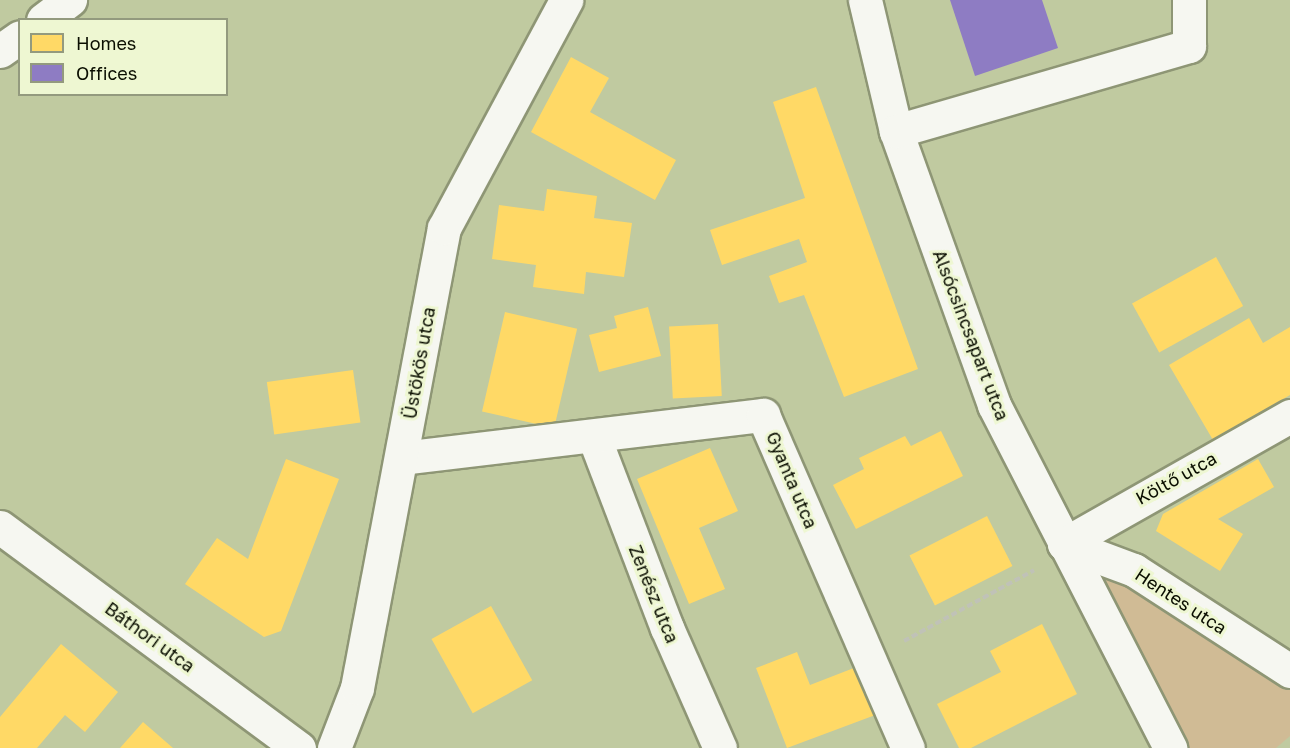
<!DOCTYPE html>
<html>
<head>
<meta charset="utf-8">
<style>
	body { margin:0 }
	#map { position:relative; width:1290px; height:748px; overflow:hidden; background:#c0caa0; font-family:"Golos Text",sans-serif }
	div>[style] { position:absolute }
	.green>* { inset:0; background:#d0bb95 }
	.homes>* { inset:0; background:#ffd966; transform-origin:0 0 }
	.offices>* { inset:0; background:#8e7cc3 }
	.path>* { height:4px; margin-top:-2px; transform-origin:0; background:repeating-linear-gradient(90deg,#c0c2b7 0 6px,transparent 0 9px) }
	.roads { filter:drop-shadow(2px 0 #8e9675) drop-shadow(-2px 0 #8e9675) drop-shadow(0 2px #8e9675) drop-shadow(0 -2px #8e9675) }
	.minor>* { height:33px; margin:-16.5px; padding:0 16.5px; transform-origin:16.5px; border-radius:16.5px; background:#f6f7f1 }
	span { translate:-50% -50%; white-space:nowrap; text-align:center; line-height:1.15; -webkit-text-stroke:6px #eef7d2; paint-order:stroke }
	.street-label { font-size:18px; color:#0a0e00 }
	.legend { position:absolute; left:18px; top:18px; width:210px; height:78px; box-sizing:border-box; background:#eef7d2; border:2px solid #939a7e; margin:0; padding:8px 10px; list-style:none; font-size:18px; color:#0a0e00 }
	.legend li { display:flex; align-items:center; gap:12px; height:30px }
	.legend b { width:30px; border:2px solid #939a7e }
</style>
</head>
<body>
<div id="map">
	<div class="green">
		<div style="clip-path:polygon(1105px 567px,1290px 681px,1290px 736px,1276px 748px,1181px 748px,1095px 576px)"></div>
	</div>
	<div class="homes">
		<div style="clip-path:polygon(571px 57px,609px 78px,590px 112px,676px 160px,655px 200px,531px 132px)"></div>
		<div style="clip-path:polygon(816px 87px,918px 369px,844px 397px,804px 295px,779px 303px,769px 276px,807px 262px,799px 239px,722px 265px,710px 230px,805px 198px,773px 102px)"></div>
		<div style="clip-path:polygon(547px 189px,597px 196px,594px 218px,632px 223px,624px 277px,586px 272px,584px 294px,533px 287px,536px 265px,492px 259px,499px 205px,544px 211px)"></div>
		<div style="left:1216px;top:257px;width:56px;height:96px;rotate:61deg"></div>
		<div style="clip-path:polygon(648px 307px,661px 356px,599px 372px,589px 335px,617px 328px,614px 316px)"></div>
		<div style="left:505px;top:312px;width:74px;height:102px;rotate:13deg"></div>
		<div style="clip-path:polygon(1249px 318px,1263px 343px,1290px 327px,1290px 395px,1213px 440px,1169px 365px)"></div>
		<div style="left:718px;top:324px;width:72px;height:49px;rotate:87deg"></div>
		<div style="left:353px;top:370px;width:53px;height:87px;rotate:82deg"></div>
		<div style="clip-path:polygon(941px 431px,963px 476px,856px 529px,833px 485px,864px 469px,859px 458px,905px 436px,911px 446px)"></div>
		<div style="clip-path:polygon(710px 448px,738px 511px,699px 528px,725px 589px,689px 604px,637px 479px)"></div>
		<div style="clip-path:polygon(286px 459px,339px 479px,281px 631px,264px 637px,185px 584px,217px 538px,248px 559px)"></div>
		<div style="clip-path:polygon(1258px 459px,1274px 487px,1218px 519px,1243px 534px,1220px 571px,1156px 531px,1163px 514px)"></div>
		<div style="left:987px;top:516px;width:56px;height:87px;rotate:63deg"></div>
		<div style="left:491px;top:606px;width:85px;height:68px;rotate:61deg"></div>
		<div style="clip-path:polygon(1042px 624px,1077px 694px,971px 748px,959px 748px,937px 704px,1001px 672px,990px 651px)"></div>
		<div style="clip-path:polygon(61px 644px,118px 692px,85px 732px,65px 715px,37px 748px,0 748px,0 717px)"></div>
		<div style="clip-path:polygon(797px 652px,810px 685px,859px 666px,878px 714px,787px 748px,756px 668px)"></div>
		<div style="clip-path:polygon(143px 722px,173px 748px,120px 748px)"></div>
	</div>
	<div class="offices">
		<div style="clip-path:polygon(950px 0,1042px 0,1058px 48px,975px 76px)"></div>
	</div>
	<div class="path">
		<div style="left:904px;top:641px;width:148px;rotate:-28.6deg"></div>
	</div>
	<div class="roads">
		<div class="minor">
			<div style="left:865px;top:0;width:135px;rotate:76.7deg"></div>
			<div style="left:896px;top:131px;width:291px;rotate:70.3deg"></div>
			<div style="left:994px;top:405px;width:386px;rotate:62.8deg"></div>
			<div style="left:43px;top:20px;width:34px;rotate:-37deg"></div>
			<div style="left:0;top:51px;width:24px;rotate:-35deg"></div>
			<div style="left:896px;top:131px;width:305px;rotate:-16.2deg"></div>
			<div style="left:1189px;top:46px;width:46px;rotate:-90deg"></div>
			<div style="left:594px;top:437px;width:204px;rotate:69.1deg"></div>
			<div style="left:667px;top:628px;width:131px;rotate:66.2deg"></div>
			<div style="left:402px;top:458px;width:364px;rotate:-6.8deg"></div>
			<div style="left:763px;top:415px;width:363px;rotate:66.5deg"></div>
			<div style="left:0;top:527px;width:372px;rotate:36.5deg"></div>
			<div style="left:1064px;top:544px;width:75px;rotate:20.4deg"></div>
			<div style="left:1134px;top:570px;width:186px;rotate:32.9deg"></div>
			<div style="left:1064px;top:544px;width:260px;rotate:-29.5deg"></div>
			<div style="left:334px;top:748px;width:64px;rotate:-69deg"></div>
			<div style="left:357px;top:688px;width:468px;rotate:-79.3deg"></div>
			<div style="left:444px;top:228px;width:259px;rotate:-61.8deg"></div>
		</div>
	</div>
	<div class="street-label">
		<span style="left:971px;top:335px;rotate:69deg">Alsócsincsapart utca</span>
		<span style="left:419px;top:363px;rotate:-80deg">Üstökös utca</span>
		<span style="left:1176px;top:478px;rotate:-29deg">Költő utca</span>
		<span style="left:792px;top:480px;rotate:67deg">Gyanta utca</span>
		<span style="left:654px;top:594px;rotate:68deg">Zenész utca</span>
		<span style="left:1181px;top:601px;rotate:33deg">Hentes utca</span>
		<span style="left:150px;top:637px;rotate:36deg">Báthori utca</span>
	</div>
	<ul class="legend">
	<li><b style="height:16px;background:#ffd966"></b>Homes</li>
	<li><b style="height:16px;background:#8e7cc3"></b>Offices</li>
	</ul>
</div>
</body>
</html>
